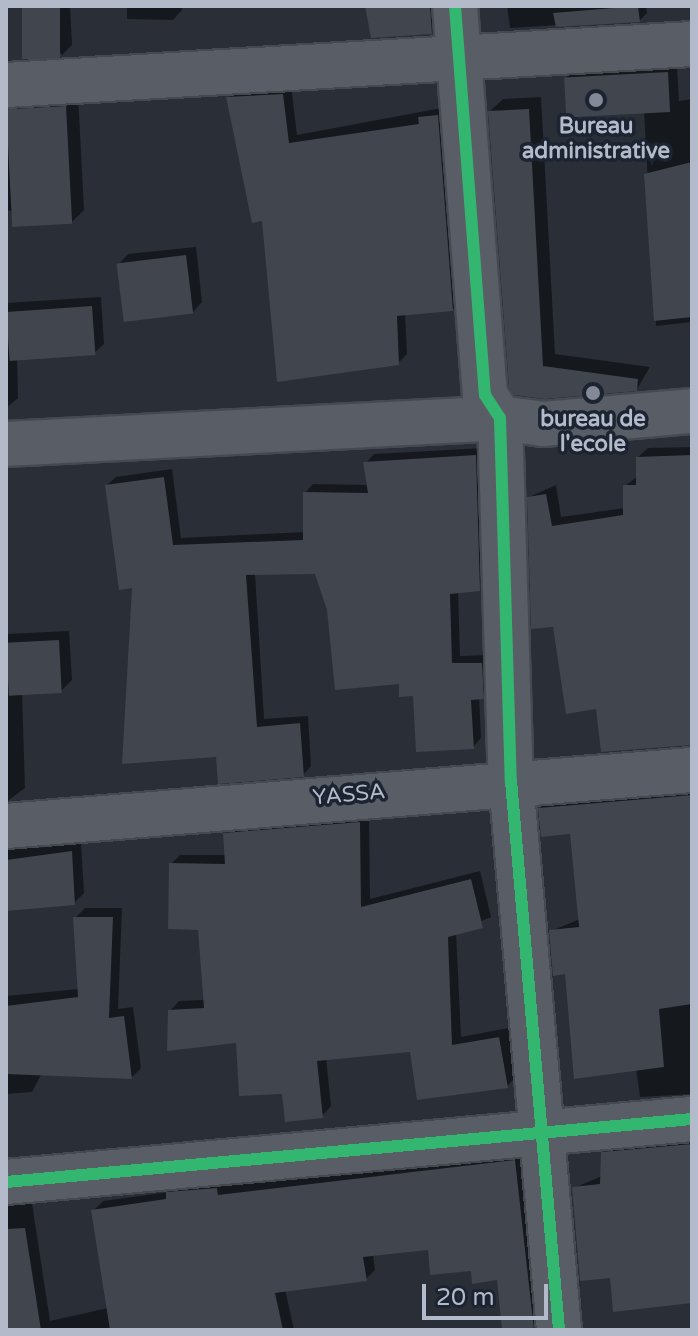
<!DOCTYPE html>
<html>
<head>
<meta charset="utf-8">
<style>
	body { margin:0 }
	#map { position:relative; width:698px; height:1336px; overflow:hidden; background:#292e37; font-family:"Varela Round",sans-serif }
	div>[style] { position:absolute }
	.shadow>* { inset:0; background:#0007 }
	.building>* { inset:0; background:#41454d; transform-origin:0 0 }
	.roads { filter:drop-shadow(2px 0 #454950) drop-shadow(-2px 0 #454950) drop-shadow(0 2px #454950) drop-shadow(0 -2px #454950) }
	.minor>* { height:44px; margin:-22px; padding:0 22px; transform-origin:22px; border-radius:22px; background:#595d65 }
	.cycleway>* { height:12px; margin:-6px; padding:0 6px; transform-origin:6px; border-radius:6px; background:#33b770 }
	.dots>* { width:22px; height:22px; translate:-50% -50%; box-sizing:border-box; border:4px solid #1c2432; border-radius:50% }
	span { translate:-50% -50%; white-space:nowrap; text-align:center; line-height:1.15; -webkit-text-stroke:7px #1c2432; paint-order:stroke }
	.poi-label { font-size:22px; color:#b3bac9; font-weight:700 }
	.street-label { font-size:22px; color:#b3bac9 }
	.frame { position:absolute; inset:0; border:8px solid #b3bac9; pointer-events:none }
	.scale { position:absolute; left:422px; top:1284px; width:126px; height:36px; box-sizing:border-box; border:4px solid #b3bac9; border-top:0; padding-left:10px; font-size:24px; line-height:28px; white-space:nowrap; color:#b3bac9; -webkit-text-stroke:6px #1c2432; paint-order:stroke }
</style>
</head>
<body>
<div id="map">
	<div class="shadow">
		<div style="clip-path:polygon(24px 6px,70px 6px,72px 45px,62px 55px)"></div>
		<div style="clip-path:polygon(127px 6px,182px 6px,182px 10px,173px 20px,127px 19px)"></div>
		<div style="clip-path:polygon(367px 6px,438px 6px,439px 25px,431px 33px)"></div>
		<div style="clip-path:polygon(507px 6px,646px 6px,647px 13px,640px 20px,510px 28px)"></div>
		<div style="clip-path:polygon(677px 64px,679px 101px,692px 99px,692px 322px,656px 326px,644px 111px,566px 77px,576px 68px)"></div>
		<div style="clip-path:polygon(291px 85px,297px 135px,447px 107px,462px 300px,453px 309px,405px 313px,407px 354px,398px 363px,264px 218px,228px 98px,237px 89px)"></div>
		<div style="clip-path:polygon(6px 95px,78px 95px,84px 210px,72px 222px,6px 210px)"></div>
		<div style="clip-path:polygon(541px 97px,555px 354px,650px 367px,637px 389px,544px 397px,490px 111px,503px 99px)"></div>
		<div style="clip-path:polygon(196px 247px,202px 302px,193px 312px,119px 264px,128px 254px)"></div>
		<div style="clip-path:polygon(101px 297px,104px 344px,94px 353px,17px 357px,18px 398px,6px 408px,6px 303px)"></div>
		<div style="clip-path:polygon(692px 447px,692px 706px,598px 707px,554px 624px,529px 497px,556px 485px,561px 517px,625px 508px,625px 486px,638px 476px,638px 457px,648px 448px)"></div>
		<div style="clip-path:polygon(484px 448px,488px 580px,458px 591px,460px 656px,490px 655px,491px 689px,479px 697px,481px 738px,473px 747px,401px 682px,316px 572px,255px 573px,264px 719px,308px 716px,311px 766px,303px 775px,218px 755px,134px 586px,107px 485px,116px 477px,172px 469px,181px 538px,305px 532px,305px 493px,313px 484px,369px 485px,366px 463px,374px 454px)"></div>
		<div style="clip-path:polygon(69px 631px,72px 680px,61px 691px,22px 692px,25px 788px,6px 802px,6px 634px)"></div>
		<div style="clip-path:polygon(692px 787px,692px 1094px,640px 1097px,636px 1068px,567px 972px,551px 931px,580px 919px,572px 832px,540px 808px,550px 799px)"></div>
		<div style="clip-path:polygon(369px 814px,370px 899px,480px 871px,491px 917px,456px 932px,461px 1037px,508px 1028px,517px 1076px,507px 1086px,412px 1049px,326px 1058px,331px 1106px,322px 1116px,283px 1092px,238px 1041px,170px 1011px,179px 1001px,205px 1000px,200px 928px,171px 864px,180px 855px,226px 855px,225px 834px,234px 825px)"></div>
		<div style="clip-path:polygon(6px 835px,38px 840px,38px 848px,81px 842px,84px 893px,74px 903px,6px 909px)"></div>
		<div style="clip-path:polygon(85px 908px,122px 908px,118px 1009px,133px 1007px,141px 1068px,132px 1077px,42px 1073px,32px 1092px,6px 1094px,6px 996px,79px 989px,75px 918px)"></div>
		<div style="clip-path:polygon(692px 1136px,692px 1301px,611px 1275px,574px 1188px,602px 1176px,603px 1153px,613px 1143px)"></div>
		<div style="clip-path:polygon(524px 1152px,542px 1318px,533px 1328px,504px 1330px,499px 1278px,430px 1248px,373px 1254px,375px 1270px,366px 1279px,285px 1289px,294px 1330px,6px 1330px,6px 1196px,31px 1197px,50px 1321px,108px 1308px,94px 1210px,103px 1201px,169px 1192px,177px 1184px,226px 1179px,226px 1186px)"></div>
	</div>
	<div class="building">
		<div style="left:22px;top:6px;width:38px;height:53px"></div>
		<div style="clip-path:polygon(365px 6px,430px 6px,432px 34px,371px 38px)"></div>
		<div style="clip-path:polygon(638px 6px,640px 22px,556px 27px,553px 13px)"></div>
		<div style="left:668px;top:72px;width:40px;height:104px;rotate:87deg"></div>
		<div style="clip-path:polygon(283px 94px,289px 143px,419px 124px,418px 117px,438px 115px,453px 311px,397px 316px,399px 365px,277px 382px,262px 221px,252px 223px,226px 97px)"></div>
		<div style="left:66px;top:106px;width:118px;height:60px;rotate:87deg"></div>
		<div style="clip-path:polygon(529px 109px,543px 366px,638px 379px,637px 391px,544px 399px,515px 395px,509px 387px,488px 111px)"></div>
		<div style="clip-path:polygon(692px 162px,692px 317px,654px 321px,644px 174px)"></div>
		<div style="left:186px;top:255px;width:59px;height:70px;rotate:83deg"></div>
		<div style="left:92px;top:306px;width:49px;height:86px;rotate:86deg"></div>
		<div style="clip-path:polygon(476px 455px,480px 591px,450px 594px,452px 663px,482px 663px,484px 699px,471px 700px,474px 749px,416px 752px,413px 696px,399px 697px,399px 684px,335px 690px,327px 610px,315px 574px,246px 575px,257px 727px,300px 723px,304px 777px,218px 784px,216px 757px,122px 764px,132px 588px,119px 590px,105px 485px,164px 477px,173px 545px,303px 540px,303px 492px,368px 493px,363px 462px)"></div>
		<div style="clip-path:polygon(692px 455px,692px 745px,601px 752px,596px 709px,566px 714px,553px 627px,531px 629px,527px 497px,546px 494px,552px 526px,623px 515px,623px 485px,636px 485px,636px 457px)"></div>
		<div style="left:59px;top:640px;width:53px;height:53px;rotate:87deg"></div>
		<div style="clip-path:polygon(692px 795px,692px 1004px,659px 1009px,664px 1067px,574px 1079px,565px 974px,553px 976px,549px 930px,579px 927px,570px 834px,541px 837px,538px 808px)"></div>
		<div style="clip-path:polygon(360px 822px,361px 907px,471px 879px,483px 928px,448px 937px,452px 1045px,499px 1037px,508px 1088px,417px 1100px,410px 1052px,317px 1061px,323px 1118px,285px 1122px,282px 1094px,239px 1096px,236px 1043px,167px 1051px,168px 1010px,204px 1008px,198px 930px,168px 929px,169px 863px,225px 864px,223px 833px)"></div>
		<div style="clip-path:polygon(72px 851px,75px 905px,6px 911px,6px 860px)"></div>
		<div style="clip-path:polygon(73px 917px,113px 917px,109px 1018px,124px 1016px,132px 1079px,6px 1074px,6px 1006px,78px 997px)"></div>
		<div style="clip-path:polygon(692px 1144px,692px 1303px,613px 1312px,610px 1278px,580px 1281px,572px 1187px,600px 1184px,601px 1152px)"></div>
		<div style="clip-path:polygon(515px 1160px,534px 1330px,502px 1330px,497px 1280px,472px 1284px,471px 1271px,430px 1275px,428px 1250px,363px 1257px,367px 1281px,275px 1293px,283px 1330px,110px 1330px,91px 1210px,166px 1199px,166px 1192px,217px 1188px,218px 1195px)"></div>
		<div style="clip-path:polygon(25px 1228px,41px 1330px,6px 1330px,6px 1229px)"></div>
	</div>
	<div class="roads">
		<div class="minor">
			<div style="left:455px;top:6px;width:390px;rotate:85.6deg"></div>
			<div style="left:485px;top:395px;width:27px;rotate:57deg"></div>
			<div style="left:500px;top:418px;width:363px;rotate:88.3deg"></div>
			<div style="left:511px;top:781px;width:551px;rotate:85deg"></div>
			<div style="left:6px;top:85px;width:687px;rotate:-3.42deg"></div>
			<div style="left:6px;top:444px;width:495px;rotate:-3deg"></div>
			<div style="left:500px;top:418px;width:43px;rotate:7.9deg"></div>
			<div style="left:543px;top:424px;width:150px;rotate:-5deg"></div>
			<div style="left:6px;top:826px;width:688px;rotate:-4.67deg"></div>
			<div style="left:6px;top:1182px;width:689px;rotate:-5.25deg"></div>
		</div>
	</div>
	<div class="cycleway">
		<div style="left:455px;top:6px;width:390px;rotate:85.6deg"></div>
		<div style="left:485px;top:395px;width:27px;rotate:57deg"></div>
		<div style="left:500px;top:418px;width:363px;rotate:88.3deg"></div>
		<div style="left:511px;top:781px;width:551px;rotate:85deg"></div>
		<div style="left:6px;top:1182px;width:689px;rotate:-5.25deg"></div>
	</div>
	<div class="dots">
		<div style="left:596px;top:100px;background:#838996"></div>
		<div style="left:593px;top:393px;background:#838996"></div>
	</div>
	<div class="poi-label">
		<span style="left:596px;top:139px">Bureau<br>administrative</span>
		<span style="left:593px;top:432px">bureau de<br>l'ecole</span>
	</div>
	<div class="street-label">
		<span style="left:349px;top:795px;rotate:-5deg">YASSA</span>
	</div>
	<div class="frame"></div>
	<div class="scale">20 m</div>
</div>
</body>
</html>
